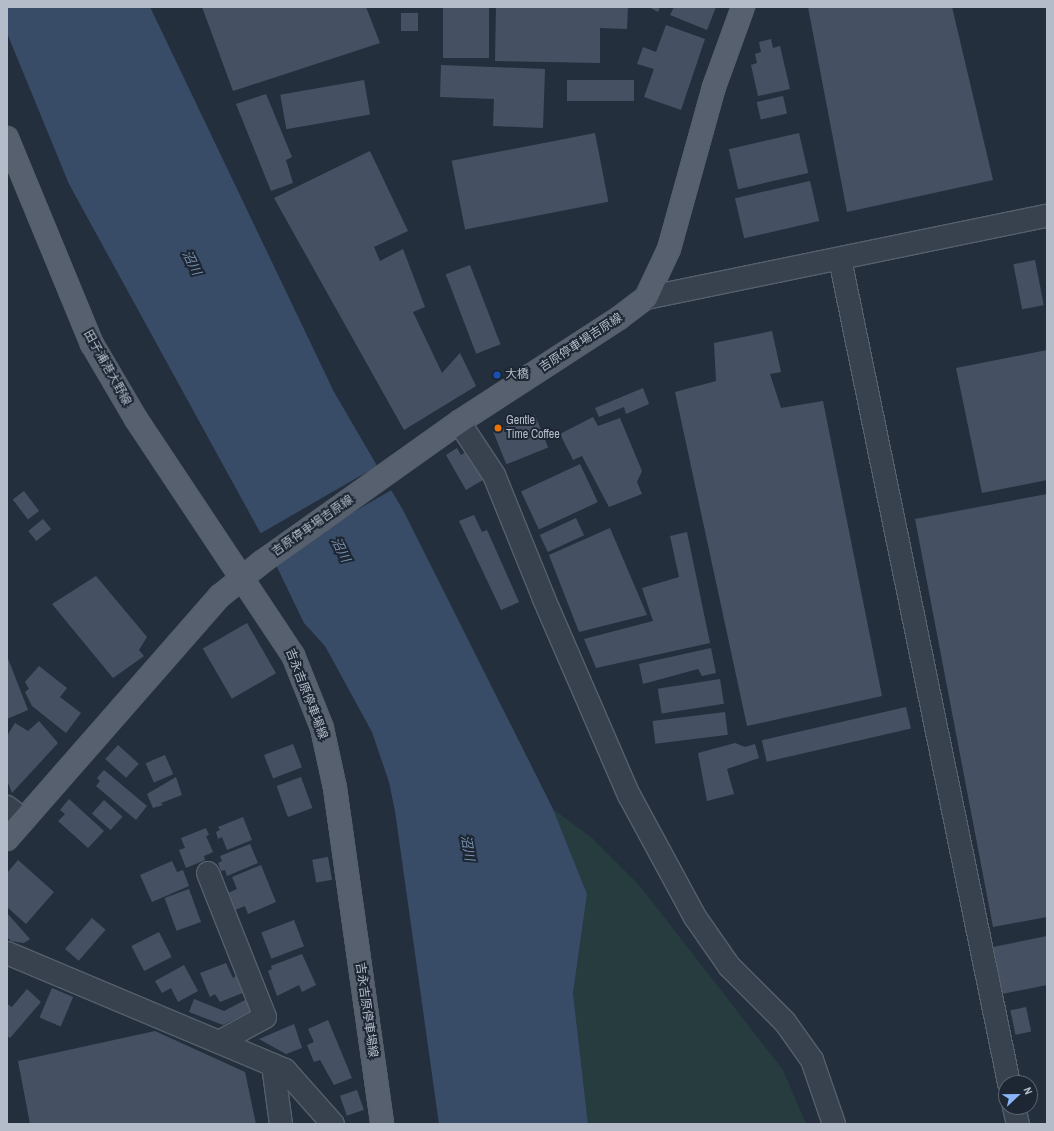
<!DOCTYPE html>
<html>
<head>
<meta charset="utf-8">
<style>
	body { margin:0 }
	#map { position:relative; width:1054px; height:1131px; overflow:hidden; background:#242f3e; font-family:"Archivo Narrow","Noto Sans JP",sans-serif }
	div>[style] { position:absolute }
	.green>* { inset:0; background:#263c3f }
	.water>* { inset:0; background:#394c67 }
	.pier>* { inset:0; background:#242f3e; transform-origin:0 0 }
	.building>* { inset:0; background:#455162; transform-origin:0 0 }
	.roads { filter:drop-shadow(1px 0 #565f6c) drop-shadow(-1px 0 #565f6c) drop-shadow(0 1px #565f6c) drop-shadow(0 -1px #565f6c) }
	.minor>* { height:22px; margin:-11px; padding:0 11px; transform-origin:11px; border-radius:11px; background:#38414e }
	.major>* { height:22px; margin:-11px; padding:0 11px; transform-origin:11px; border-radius:11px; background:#56606e }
	.dots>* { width:11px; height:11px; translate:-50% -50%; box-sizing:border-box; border:2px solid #1d2633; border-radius:50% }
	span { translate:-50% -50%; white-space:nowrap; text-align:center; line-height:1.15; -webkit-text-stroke:4px #1d2633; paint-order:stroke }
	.street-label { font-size:12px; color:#b4bcc9 }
	.poi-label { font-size:12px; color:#b4bcc9 }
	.left { translate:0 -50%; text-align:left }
	.water-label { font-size:13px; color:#7c92b1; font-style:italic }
	.frame { position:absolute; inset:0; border:8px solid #b4bcc9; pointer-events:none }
	.north { position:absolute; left:998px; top:1075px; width:40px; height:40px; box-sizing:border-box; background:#1d2633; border:1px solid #59626f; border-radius:50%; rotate:68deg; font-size:11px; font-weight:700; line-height:16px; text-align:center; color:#b4bcc9 }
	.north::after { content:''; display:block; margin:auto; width:14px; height:18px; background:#8ab4f8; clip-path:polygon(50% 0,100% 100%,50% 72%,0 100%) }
</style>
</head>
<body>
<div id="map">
	<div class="green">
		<div style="clip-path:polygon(553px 809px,592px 838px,639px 885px,783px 1070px,806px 1124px,588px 1124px,573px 993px,587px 894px)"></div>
	</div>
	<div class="water">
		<div style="clip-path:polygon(7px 7px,150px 7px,334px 392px,404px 512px,553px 809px,587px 894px,573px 993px,588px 1124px,439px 1124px,395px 811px,389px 782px,372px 732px,325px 646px,304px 623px,261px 534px,69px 184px,7px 33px)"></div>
	</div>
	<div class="pier">
		<div style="left:379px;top:465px;width:28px;height:140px;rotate:60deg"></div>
	</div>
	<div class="building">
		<div style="clip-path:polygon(202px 7px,366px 7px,380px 43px,233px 91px)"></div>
		<div style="left:443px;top:7px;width:46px;height:51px"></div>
		<div style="clip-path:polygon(496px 7px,628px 7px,627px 29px,600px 28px,600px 63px,495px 61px)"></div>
		<div style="clip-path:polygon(649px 7px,660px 7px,658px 12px)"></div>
		<div style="clip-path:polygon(674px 7px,716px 7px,707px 30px,670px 15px)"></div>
		<div style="clip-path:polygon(808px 7px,952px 7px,993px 180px,847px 212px)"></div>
		<div style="left:401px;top:13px;width:17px;height:18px"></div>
		<div style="clip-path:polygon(666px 25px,705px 39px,681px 110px,644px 97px,654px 69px,637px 64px,643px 47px,656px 52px)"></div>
		<div style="clip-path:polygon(771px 39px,773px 48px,780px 46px,790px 89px,758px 96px,751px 65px,757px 63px,755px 54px,761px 52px,759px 42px)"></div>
		<div style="clip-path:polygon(441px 65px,545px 69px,543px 128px,493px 126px,494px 99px,440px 97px)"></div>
		<div style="left:364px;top:80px;width:35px;height:85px;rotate:80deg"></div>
		<div style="left:634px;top:80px;width:21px;height:67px;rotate:90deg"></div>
		<div style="clip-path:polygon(266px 94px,292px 157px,286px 160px,293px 183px,271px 191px,236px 104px)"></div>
		<div style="left:783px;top:96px;width:18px;height:27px;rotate:77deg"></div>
		<div style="left:595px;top:133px;width:70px;height:146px;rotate:79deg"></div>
		<div style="left:799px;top:133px;width:41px;height:72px;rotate:77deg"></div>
		<div style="clip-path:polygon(370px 151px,408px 231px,374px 247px,380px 261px,403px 249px,425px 307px,413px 312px,442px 373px,460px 353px,476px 386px,404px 430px,274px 198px)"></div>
		<div style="left:810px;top:181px;width:41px;height:77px;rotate:77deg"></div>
		<div style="left:1035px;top:260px;width:46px;height:22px;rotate:79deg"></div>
		<div style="left:470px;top:265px;width:85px;height:26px;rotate:69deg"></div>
		<div style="clip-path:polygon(772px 331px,781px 372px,770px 374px,781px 408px,823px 401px,882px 696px,747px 726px,675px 392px,716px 381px,714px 343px)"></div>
		<div style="clip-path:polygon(1047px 350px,1047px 480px,982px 493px,956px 368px)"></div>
		<div style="clip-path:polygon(643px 388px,649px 404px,626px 414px,624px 407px,599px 417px,595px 408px)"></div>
		<div style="left:535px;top:415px;width:35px;height:45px;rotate:68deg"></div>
		<div style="clip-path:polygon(593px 417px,598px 426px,620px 418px,642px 471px,637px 482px,642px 494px,609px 507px,582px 456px,573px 460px,560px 434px)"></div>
		<div style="clip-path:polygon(457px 448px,461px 455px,466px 452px,483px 480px,466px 490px,446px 455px)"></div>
		<div style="left:580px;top:464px;width:42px;height:65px;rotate:65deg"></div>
		<div style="left:24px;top:491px;width:25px;height:14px;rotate:53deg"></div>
		<div style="clip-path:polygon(1047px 494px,1047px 917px,993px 927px,915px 519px)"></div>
		<div style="clip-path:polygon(474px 515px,482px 532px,487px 530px,519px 602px,501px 610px,459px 521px)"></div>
		<div style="left:576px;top:518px;width:19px;height:40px;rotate:65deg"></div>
		<div style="left:43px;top:519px;width:13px;height:19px;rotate:51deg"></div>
		<div style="clip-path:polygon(610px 528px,647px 615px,579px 632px,549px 555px)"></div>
		<div style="clip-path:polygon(687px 532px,710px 643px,596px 668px,584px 639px,653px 621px,642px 588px,679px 577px,670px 536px)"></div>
		<div style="clip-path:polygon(96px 576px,147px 637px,139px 650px,144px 656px,113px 678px,52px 604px)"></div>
		<div style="left:247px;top:623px;width:58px;height:51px;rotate:60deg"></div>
		<div style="clip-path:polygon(711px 648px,716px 673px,702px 676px,698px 669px,643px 684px,639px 664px)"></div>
		<div style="clip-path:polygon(7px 656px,28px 710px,7px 719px)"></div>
		<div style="clip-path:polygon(39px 666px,67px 688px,60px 697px,81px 713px,66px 733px,32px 706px,25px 692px,29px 689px,25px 682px)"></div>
		<div style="left:720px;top:679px;width:25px;height:63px;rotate:81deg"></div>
		<div style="left:906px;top:707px;width:22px;height:148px;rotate:77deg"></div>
		<div style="left:725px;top:712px;width:23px;height:73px;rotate:83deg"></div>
		<div style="clip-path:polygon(39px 721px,58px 743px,12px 793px,7px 780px,7px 736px,15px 723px,28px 731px)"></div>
		<div style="clip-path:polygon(735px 743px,745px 747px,755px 744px,759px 758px,727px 769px,734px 794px,707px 801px,698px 753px)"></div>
		<div style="left:293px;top:744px;width:25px;height:31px;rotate:69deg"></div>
		<div style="left:118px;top:745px;width:28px;height:19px;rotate:42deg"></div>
		<div style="left:165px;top:755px;width:21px;height:21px;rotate:67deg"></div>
		<div style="clip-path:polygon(104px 770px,147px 806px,136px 820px,96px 786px,100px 781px,97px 778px)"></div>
		<div style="clip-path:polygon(176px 777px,182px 795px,161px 803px,163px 805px,153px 808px,147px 794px)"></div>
		<div style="left:301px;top:777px;width:33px;height:26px;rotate:70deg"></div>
		<div style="clip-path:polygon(69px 799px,104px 831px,88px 848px,58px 821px,65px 814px,60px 810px)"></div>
		<div style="left:104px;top:800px;width:25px;height:18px;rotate:42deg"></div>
		<div style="clip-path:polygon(243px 817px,252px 840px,227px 850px,222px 837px,218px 839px,216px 832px,220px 830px,218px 827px)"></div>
		<div style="clip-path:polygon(206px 828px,209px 835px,206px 836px,213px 852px,204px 856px,205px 860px,186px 868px,179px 850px,185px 848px,181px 838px)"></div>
		<div style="clip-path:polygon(250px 844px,258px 863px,227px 876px,225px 870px,221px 871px,218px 863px,222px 861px,220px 856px)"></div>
		<div style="left:328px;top:857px;width:23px;height:16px;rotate:80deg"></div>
		<div style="clip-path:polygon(18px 860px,54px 892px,26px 924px,7px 907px,7px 873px)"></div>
		<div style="clip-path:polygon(172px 861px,177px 872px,183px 870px,189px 886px,152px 902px,140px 875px)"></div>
		<div style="clip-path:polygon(261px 865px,276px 902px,248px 914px,245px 906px,235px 910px,228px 893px,237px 889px,232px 877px)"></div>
		<div style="left:189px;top:889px;width:35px;height:26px;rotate:70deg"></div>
		<div style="clip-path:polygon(7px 913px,30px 939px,24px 943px,11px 941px,7px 937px)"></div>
		<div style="left:92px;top:918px;width:18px;height:41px;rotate:41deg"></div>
		<div style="left:294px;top:920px;width:28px;height:35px;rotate:69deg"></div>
		<div style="left:159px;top:932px;width:28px;height:31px;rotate:63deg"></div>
		<div style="clip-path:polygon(1047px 936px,1047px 985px,1002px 994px,993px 947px)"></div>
		<div style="clip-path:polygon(302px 954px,316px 985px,302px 992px,299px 985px,277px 996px,268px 971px,272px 969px,271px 966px)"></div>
		<div style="clip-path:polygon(226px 963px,233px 978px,237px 975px,245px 992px,220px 1002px,215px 994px,210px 997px,200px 973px)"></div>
		<div style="clip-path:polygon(184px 965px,198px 991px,178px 1002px,171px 988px,162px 993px,155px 981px)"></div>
		<div style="left:52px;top:988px;width:23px;height:32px;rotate:23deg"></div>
		<div style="clip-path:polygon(27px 989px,41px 1002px,10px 1038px,7px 1036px,7px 1004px,12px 1007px)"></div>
		<div style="clip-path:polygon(194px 999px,224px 1011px,247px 999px,253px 1010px,223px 1025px,189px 1012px)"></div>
		<div style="left:1026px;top:1007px;width:25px;height:16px;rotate:78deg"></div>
		<div style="clip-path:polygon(328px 1020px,352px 1078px,334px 1085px,320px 1060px,314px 1062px,307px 1045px,314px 1042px,308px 1029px)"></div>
		<div style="clip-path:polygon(294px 1024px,302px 1048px,286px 1054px,259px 1039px)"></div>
		<div style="clip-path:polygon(155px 1031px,245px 1072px,256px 1124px,30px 1124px,18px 1061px)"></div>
		<div style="left:357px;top:1090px;width:21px;height:18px;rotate:71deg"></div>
	</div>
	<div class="roads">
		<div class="minor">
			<div style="left:840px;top:259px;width:841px;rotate:78.41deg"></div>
			<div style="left:646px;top:298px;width:409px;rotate:-11.6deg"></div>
			<div style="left:459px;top:422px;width:64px;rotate:56.6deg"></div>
			<div style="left:494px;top:475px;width:134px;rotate:68deg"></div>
			<div style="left:544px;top:599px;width:214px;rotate:66.6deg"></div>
			<div style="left:629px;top:795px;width:139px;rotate:61.6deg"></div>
			<div style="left:695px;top:917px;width:60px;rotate:55.2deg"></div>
			<div style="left:729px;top:966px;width:79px;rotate:45deg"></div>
			<div style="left:785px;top:1022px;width:47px;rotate:54.6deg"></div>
			<div style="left:812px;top:1060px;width:68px;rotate:71deg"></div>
			<div style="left:7px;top:807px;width:21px;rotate:37deg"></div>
			<div style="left:208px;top:873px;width:155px;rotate:68.4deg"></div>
			<div style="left:265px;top:1017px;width:52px;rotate:151.5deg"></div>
			<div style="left:7px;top:953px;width:302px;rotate:22.8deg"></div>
			<div style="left:285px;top:1070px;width:72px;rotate:48.4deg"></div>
			<div style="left:273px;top:1065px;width:60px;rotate:82.3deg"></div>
			<div style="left:1014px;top:1107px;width:17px;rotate:77deg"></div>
		</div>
		<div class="major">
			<div style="left:7px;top:138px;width:223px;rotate:67.6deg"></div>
			<div style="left:92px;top:344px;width:87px;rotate:59.6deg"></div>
			<div style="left:136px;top:419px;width:283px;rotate:56.4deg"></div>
			<div style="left:293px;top:655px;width:79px;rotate:68.3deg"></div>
			<div style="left:322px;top:728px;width:61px;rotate:77.8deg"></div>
			<div style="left:335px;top:788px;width:339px;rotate:82deg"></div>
			<div style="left:7px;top:839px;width:323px;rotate:-48.8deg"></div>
			<div style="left:220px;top:596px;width:54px;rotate:-39deg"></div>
			<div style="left:262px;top:562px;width:242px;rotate:-35.4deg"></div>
			<div style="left:459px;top:422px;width:191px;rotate:-33deg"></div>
			<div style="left:619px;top:318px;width:34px;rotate:-37deg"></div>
			<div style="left:646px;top:298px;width:54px;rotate:-64.9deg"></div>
			<div style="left:669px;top:249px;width:168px;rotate:-74.5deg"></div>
			<div style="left:714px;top:87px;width:85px;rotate:-70.1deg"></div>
		</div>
	</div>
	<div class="dots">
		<div style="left:497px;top:375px;background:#1a4fb4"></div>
		<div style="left:498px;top:428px;background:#e8710a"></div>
	</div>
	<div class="street-label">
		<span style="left:581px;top:343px;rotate:-33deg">吉原停車場吉原線</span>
		<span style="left:107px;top:368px;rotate:61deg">田子浦港大野線</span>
		<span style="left:313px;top:526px;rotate:-35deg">吉原停車場吉原線</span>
		<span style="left:306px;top:694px;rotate:69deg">吉永吉原停車場線</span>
		<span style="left:366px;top:1010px;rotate:82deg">吉永吉原停車場線</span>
	</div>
	<div class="poi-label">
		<span class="left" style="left:505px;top:375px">大橋</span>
		<span class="left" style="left:506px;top:428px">Gentle<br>Time Coffee</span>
	</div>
	<div class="water-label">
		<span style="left:191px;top:263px;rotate:63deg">沼川</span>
		<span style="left:340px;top:550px;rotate:63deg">沼川</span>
		<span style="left:467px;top:848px;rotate:80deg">沼川</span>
	</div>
	<div class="frame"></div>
	<div class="north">N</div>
</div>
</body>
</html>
